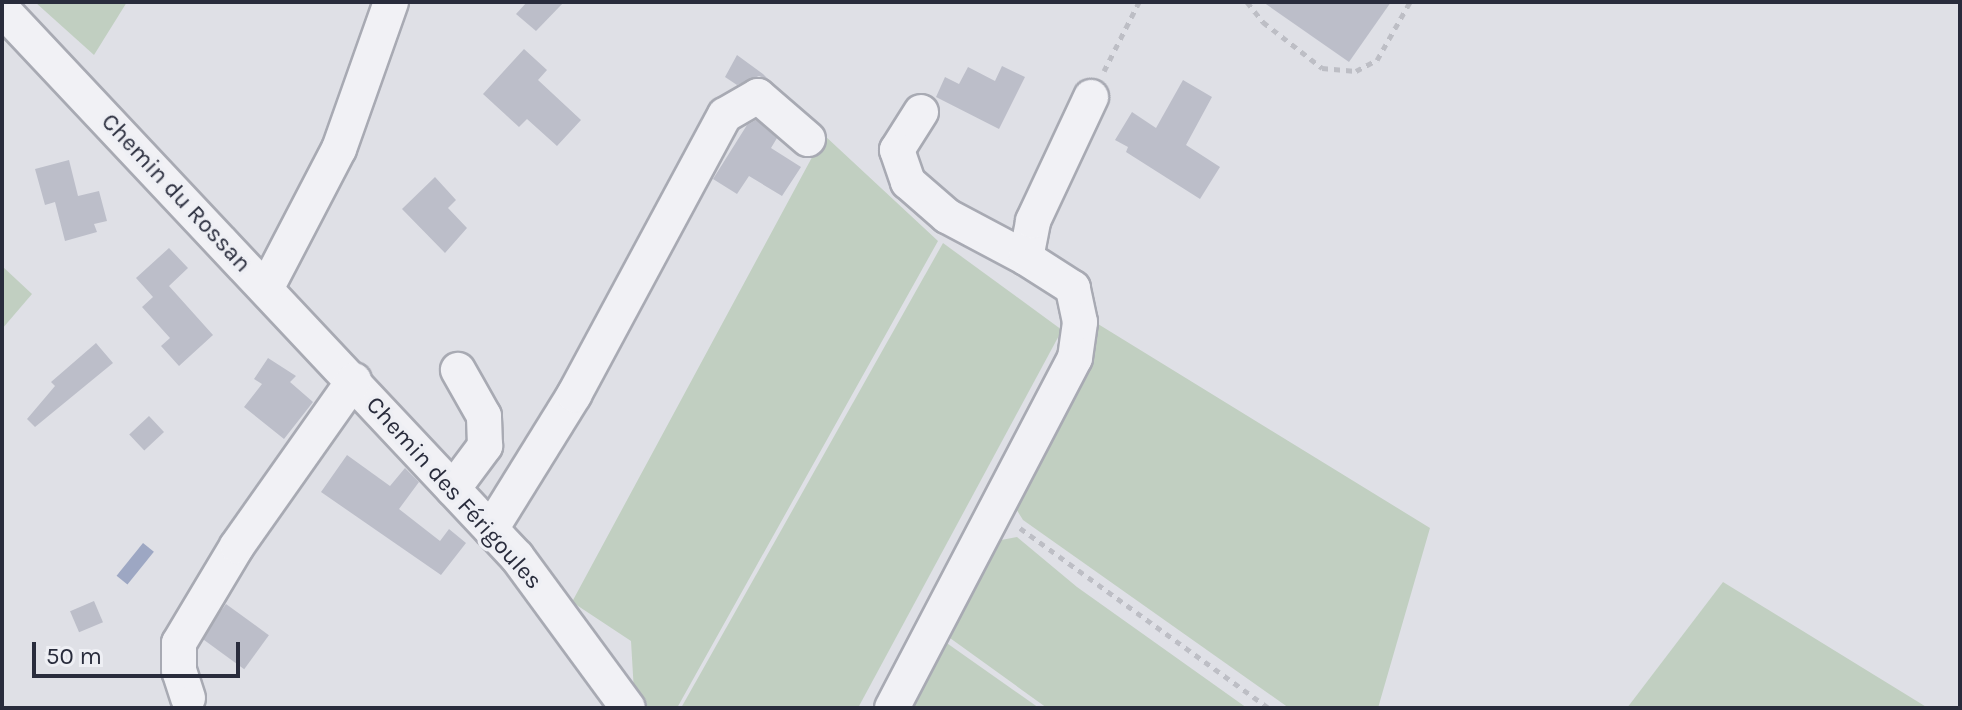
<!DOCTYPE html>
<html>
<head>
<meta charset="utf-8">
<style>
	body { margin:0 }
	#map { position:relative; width:1962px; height:710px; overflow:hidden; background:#dfe0e6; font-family:Karla,sans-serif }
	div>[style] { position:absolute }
	.green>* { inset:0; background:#c1cfc1 }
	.water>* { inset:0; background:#9da7c3; transform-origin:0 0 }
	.building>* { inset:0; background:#bcbec9; transform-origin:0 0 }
	.path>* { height:5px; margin-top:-2.5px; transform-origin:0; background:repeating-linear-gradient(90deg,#bdbec5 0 6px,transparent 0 12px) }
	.roads { filter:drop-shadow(2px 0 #a8aab3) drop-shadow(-2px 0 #a8aab3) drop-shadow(0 2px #a8aab3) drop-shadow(0 -2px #a8aab3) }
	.minor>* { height:34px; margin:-17px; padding:0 17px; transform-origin:17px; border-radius:17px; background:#f1f1f5 }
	span { translate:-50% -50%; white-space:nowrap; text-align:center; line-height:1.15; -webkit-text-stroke:7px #eeeff4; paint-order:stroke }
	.street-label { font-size:24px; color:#292c3c }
	.frame { position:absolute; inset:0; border:4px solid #292c3c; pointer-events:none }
	.scale { position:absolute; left:32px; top:642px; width:208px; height:36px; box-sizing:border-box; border:4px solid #292c3c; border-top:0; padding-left:10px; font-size:24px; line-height:28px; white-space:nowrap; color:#292c3c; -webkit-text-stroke:6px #eeeff4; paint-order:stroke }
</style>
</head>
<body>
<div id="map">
	<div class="green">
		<div style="clip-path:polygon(35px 2px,127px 2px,94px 55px)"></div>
		<div style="clip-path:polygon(824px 135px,938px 241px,677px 708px,649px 708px,634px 692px,631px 641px,572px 602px)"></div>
		<div style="clip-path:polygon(943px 243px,1062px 330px,858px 708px,681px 708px)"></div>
		<div style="clip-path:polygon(2px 266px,32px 294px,2px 329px)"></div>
		<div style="clip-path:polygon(1098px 324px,1430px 528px,1378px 708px,1289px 708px,1023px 520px,1013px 504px,1090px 354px)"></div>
		<div style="clip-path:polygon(1017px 537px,1077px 587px,1247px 708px,1047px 708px,943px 633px,996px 541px)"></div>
		<div style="clip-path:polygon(1723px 582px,1928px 708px,1627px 708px)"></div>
		<div style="clip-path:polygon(941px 639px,1039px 708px,903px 708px)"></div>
	</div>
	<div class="water">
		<div style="left:143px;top:543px;width:14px;height:42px;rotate:39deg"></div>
	</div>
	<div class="building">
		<div style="clip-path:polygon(527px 2px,564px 2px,536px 31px,516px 14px)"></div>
		<div style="clip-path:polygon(1263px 2px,1391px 2px,1349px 62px)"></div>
		<div style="clip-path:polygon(524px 49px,547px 70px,538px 80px,581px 120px,557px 146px,527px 119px,519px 127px,483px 94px)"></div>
		<div style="clip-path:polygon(737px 55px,763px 74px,769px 80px,759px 76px,737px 85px,725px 77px)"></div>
		<div style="clip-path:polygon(1002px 66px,1025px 77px,999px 129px,936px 97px,945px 77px,959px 84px,968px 67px,995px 81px)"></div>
		<div style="clip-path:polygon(1183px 80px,1212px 97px,1186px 145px,1220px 167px,1200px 199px,1126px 152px,1128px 147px,1115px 140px,1132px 112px,1156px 128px)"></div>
		<div style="clip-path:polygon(756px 120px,777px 138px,771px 148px,801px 167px,782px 196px,749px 176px,737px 194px,713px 179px,747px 125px)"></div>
		<div style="clip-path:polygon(69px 160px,78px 196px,99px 191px,107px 221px,94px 224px,97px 232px,65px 241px,55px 202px,45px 205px,35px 169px)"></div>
		<div style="clip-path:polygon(435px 177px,456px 200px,448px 208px,467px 228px,445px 253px,402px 209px)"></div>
		<div style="clip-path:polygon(169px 248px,188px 268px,169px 286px,213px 335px,179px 366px,161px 346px,170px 338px,142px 307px,153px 297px,136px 278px)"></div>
		<div style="clip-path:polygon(96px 343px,113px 363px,35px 427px,27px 419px,55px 386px,51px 382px)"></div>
		<div style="clip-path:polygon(268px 358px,296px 376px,290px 382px,313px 402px,284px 439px,244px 407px,262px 384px,254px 379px)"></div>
		<div style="left:149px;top:416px;width:22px;height:27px;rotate:47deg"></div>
		<div style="clip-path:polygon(347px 455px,390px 486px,405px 468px,419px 482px,399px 509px,440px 541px,449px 529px,466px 543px,441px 575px,321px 492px)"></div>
		<div style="left:94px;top:601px;width:23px;height:26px;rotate:67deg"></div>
		<div style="left:226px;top:604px;width:53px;height:42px;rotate:36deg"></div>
	</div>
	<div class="path">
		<div style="left:1247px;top:2px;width:26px;rotate:51deg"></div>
		<div style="left:1263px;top:22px;width:75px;rotate:37.9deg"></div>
		<div style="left:1322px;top:68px;width:34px;rotate:5deg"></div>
		<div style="left:1356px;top:71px;width:24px;rotate:-28deg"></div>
		<div style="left:1377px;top:60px;width:67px;rotate:-60.4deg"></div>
		<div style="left:1104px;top:71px;width:77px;rotate:-63.1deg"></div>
		<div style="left:1020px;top:528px;width:307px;rotate:35.9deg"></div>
	</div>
	<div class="roads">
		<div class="minor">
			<div style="left:2px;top:9px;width:752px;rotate:46.78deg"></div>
			<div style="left:517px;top:557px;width:187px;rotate:53.7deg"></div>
			<div style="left:921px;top:112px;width:45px;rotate:122.3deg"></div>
			<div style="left:897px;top:150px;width:34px;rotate:71deg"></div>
			<div style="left:908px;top:182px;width:52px;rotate:41.1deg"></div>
			<div style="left:947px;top:216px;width:89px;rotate:28deg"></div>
			<div style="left:266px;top:289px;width:158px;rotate:-62.5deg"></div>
			<div style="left:339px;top:149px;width:156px;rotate:-70.5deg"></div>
			<div style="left:453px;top:489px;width:54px;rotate:-53.3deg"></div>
			<div style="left:485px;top:446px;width:30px;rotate:-92deg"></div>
			<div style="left:484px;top:416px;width:53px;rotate:-119.5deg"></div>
			<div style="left:491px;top:529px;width:158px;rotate:-58.2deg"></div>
			<div style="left:574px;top:395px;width:318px;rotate:-61.7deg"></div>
			<div style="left:725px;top:115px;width:38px;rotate:-30deg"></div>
			<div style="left:758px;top:96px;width:66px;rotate:40.7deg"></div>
			<div style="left:188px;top:698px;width:28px;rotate:-108deg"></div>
			<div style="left:179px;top:671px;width:28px;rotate:-90deg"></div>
			<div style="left:179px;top:643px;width:113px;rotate:-59.1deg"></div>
			<div style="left:237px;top:546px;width:203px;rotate:-54.8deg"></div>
			<div style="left:892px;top:708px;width:395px;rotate:-62.4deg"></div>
			<div style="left:1075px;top:358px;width:36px;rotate:-82deg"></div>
			<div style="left:1080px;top:322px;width:35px;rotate:-102deg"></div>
			<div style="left:1073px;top:288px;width:56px;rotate:-147.4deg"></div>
			<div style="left:1026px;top:258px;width:38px;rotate:-79deg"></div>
			<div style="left:1033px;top:221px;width:137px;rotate:-64.9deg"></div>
		</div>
	</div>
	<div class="street-label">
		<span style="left:176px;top:193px;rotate:47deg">Chemin du Rossan</span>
		<span style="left:454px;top:493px;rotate:48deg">Chemin des Férigoules</span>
	</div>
	<div class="frame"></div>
	<div class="scale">50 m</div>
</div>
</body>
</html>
